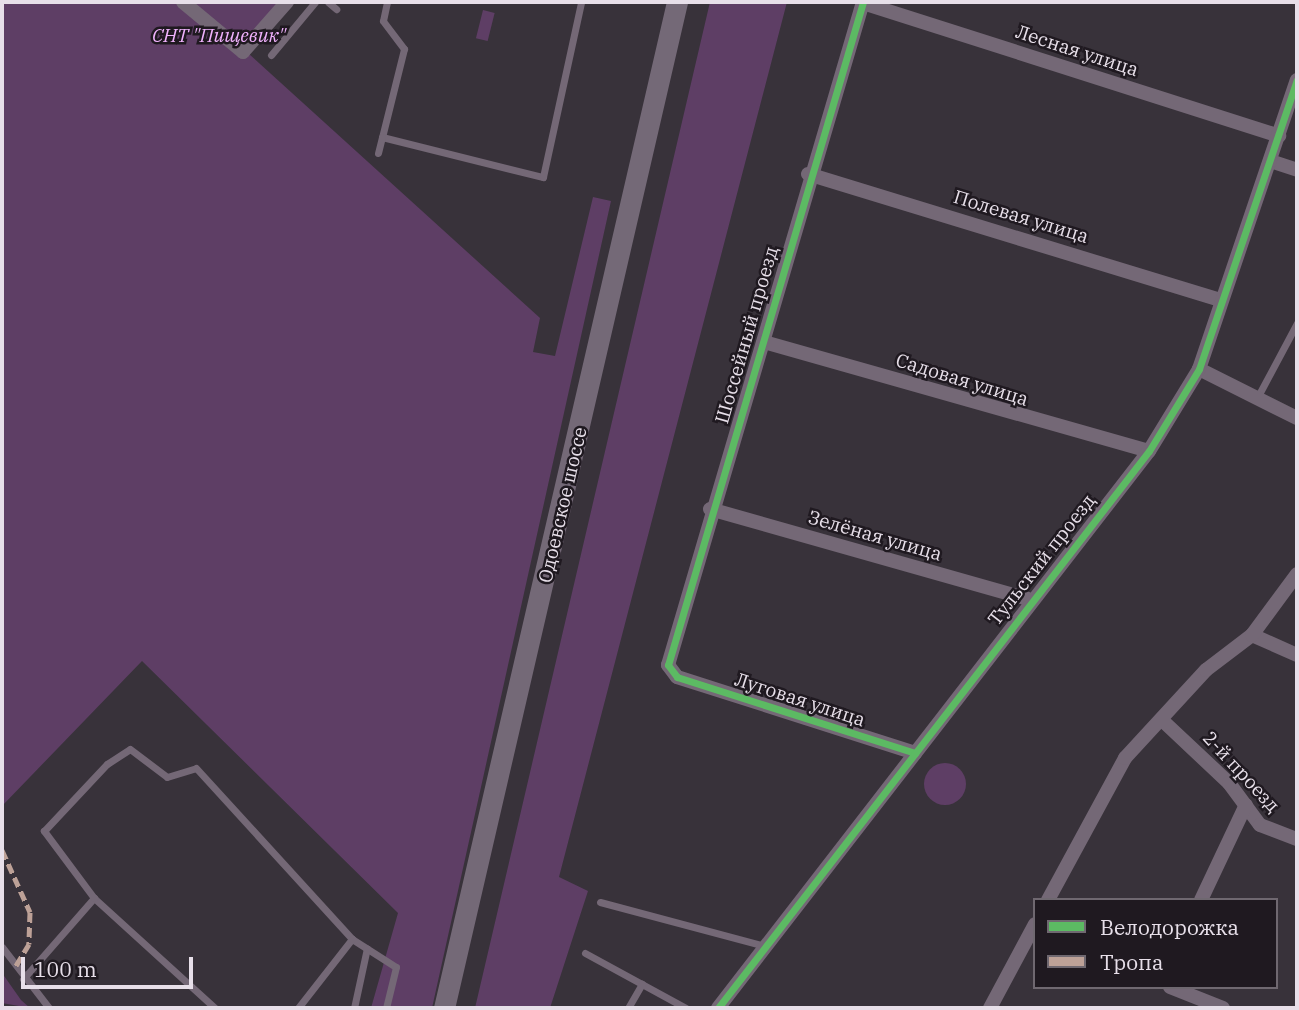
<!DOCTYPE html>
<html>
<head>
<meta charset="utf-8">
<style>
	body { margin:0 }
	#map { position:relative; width:1299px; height:1010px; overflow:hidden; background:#38323a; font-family:"IBM Plex Serif",serif }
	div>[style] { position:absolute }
	.green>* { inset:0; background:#5e3e65; transform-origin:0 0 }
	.round { border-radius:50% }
	.lane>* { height:7px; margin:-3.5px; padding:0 3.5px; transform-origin:3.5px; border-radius:3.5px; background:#746876 }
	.street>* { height:14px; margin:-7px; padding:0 7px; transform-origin:7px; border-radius:7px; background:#746876 }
	.primary>* { height:21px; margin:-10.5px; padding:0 10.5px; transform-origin:10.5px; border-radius:10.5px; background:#746977 }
	.quiet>* { height:5px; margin-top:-2.5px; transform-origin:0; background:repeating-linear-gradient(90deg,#bda197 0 10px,transparent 0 15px) }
	.cycleway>* { height:7px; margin:-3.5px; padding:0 3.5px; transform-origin:3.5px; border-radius:3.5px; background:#5cba63 }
	span { translate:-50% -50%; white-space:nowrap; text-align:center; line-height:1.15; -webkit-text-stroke:5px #1f1920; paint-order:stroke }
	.park-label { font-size:19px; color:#f0b2fd; font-style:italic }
	.street-label { font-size:19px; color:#e7dfe9 }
	.frame { position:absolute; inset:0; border:4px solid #e7dfe9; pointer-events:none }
	.legend { position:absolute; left:1033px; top:898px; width:245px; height:91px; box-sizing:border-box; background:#1f1920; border:2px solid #6f6870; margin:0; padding:9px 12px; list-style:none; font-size:21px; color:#e7dfe9 }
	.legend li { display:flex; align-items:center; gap:14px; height:35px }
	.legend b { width:35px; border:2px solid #6f6870 }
	.scale { position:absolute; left:21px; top:957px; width:172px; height:32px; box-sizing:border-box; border:4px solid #e7dfe9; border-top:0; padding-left:9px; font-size:21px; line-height:24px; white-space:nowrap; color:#e7dfe9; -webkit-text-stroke:5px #1f1920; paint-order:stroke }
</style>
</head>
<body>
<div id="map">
	<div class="green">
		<div style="clip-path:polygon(2px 2px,292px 2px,249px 54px,540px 318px,533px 352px,555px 356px,593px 197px,611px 201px,432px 1008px,371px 1008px,398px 913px,142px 661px,2px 806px)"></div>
		<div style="clip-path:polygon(710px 2px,787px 2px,559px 877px,588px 891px,550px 1008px,475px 1008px)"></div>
		<div style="left:483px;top:10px;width:12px;height:29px;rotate:14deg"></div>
		<div class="round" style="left:924px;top:763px;width:42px;height:42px"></div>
		<div style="clip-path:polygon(2px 973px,21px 1000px,30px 1008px,2px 1003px)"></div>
	</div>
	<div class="lane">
		<div style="left:328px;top:2px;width:11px;rotate:41deg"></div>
		<div style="left:387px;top:2px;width:19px;rotate:102deg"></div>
		<div style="left:383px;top:21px;width:35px;rotate:53deg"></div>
		<div style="left:404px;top:49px;width:91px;rotate:104deg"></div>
		<div style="left:382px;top:137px;width:166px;rotate:14deg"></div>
		<div style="left:543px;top:177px;width:179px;rotate:-77.7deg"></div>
		<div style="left:271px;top:55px;width:69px;rotate:-50.3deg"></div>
		<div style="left:378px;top:153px;width:16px;rotate:-76deg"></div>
		<div style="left:1257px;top:398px;width:85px;rotate:-61.9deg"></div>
		<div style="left:94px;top:898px;width:164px;rotate:42.3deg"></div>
		<div style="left:600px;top:902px;width:171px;rotate:14.9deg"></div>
		<div style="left:2px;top:947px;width:77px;rotate:52.4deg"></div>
		<div style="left:585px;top:953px;width:115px;rotate:28.6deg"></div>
		<div style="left:23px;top:979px;width:108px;rotate:-48.8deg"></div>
		<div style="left:94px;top:898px;width:84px;rotate:-126.7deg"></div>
		<div style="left:44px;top:831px;width:92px;rotate:-46.8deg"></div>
		<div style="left:107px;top:764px;width:27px;rotate:-33deg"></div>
		<div style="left:130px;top:749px;width:46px;rotate:37.1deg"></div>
		<div style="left:167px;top:777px;width:30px;rotate:-17deg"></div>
		<div style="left:196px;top:768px;width:231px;rotate:47.6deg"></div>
		<div style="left:352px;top:939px;width:52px;rotate:32.5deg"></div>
		<div style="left:396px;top:967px;width:42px;rotate:103.7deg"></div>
		<div style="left:298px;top:1008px;width:88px;rotate:-52deg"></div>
		<div style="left:354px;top:1008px;width:61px;rotate:-77.8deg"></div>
		<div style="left:628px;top:1008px;width:28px;rotate:-60deg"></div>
	</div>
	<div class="street">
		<div style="left:183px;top:2px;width:78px;rotate:39.8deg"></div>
		<div style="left:243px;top:52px;width:67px;rotate:-48.7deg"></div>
		<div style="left:863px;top:2px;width:691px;rotate:106.39deg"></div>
		<div style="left:668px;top:665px;width:15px;rotate:53deg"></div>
		<div style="left:677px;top:677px;width:250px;rotate:17.7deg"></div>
		<div style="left:863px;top:3px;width:437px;rotate:17.7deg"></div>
		<div style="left:1270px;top:161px;width:28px;rotate:18deg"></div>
		<div style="left:808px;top:174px;width:432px;rotate:17deg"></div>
		<div style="left:764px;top:342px;width:400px;rotate:15.8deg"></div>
		<div style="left:1199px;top:369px;width:110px;rotate:26.6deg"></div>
		<div style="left:710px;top:509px;width:330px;rotate:15.8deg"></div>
		<div style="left:1252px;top:635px;width:49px;rotate:24deg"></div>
		<div style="left:1163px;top:721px;width:91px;rotate:43.2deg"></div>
		<div style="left:1229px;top:783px;width:52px;rotate:53.6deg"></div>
		<div style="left:1260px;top:825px;width:40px;rotate:21deg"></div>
		<div style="left:1048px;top:900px;width:162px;rotate:-61.5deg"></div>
		<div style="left:1125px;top:758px;width:120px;rotate:-47.4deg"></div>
		<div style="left:1206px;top:670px;width:58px;rotate:-37.3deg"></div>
		<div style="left:1252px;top:635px;width:76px;rotate:-53.6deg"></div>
		<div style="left:1201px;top:900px;width:105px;rotate:-64.7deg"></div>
		<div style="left:1170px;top:987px;width:57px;rotate:21.6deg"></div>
		<div style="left:718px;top:1008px;width:704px;rotate:-52.27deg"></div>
		<div style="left:1149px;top:451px;width:96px;rotate:-58.6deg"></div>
		<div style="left:1199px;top:369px;width:305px;rotate:-71.3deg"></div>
		<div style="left:990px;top:1008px;width:95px;rotate:-61.8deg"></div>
	</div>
	<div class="primary">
		<div style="left:444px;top:1008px;width:1033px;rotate:-76.96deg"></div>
	</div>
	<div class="quiet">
		<div style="left:2px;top:850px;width:68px;rotate:65.7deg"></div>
		<div style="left:30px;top:912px;width:32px;rotate:92deg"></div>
		<div style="left:29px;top:944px;width:27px;rotate:121deg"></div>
	</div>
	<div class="cycleway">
		<div style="left:863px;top:2px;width:691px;rotate:106.39deg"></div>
		<div style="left:668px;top:665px;width:15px;rotate:53deg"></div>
		<div style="left:677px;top:677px;width:250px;rotate:17.7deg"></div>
		<div style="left:718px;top:1008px;width:704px;rotate:-52.27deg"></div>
		<div style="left:1149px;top:451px;width:96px;rotate:-58.6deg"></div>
		<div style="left:1199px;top:369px;width:305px;rotate:-71.3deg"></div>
	</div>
	<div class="park-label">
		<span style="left:219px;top:36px">СНТ "Пищевик"</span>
	</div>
	<div class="street-label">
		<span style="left:1077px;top:51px;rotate:18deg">Лесная улица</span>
		<span style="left:1021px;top:217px;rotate:17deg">Полевая улица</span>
		<span style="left:747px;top:335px;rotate:-74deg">Шоссейный проезд</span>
		<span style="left:962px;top:380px;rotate:17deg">Садовая улица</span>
		<span style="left:563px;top:505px;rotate:-77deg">Одоевское шоссе</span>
		<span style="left:875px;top:536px;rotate:16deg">Зелёная улица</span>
		<span style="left:1042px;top:560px;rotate:-52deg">Тульский проезд</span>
		<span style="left:800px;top:700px;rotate:18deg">Луговая улица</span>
		<span style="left:1241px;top:772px;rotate:47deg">2-й проезд</span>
	</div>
	<div class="frame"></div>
	<ul class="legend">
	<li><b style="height:9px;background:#5cba63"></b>Велодорожка</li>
	<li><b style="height:9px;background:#bda197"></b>Тропа</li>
	</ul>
	<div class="scale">100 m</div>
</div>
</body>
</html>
